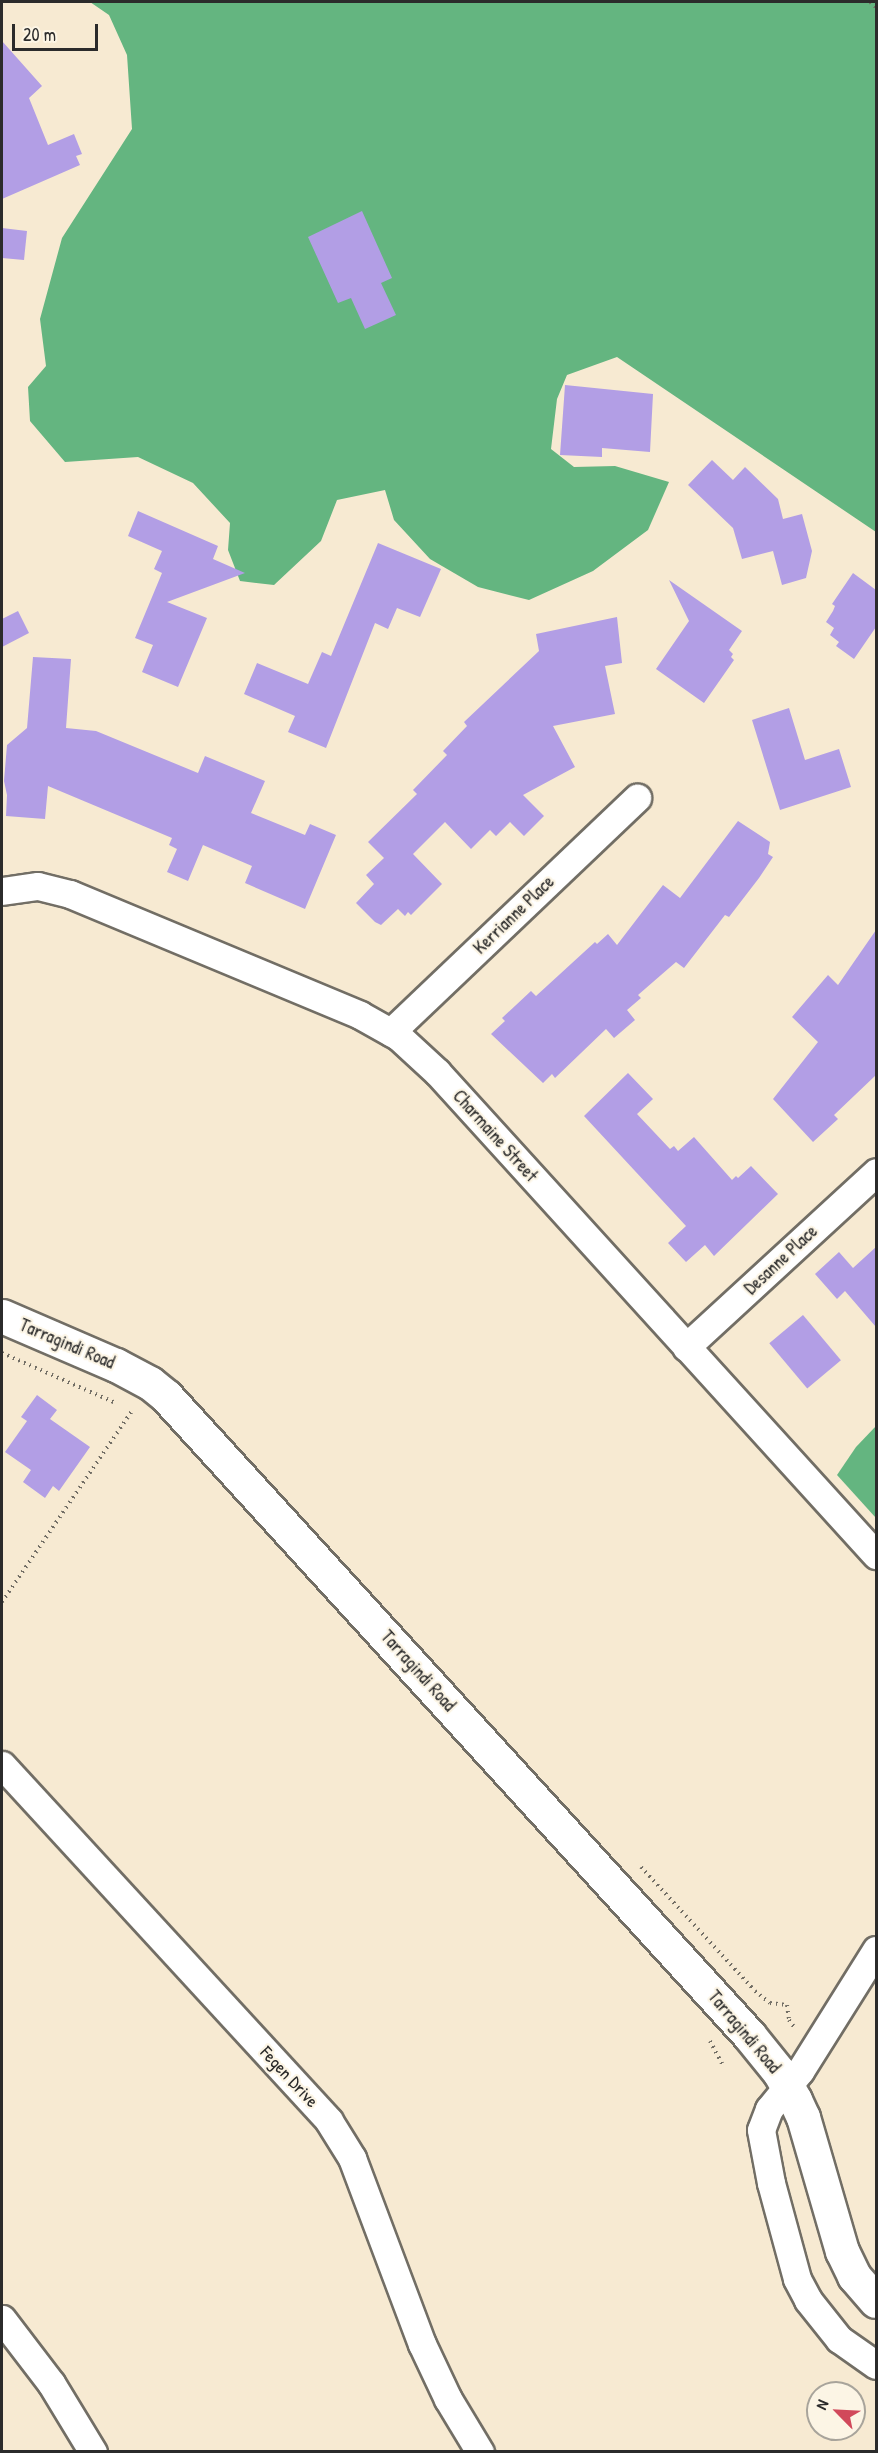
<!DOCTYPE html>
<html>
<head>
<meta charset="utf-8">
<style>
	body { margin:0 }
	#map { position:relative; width:878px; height:2453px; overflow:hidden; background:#f7ead2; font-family:"Patrick Hand",sans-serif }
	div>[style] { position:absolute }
	.forest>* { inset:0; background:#64b580 }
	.building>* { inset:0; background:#b29ee5; transform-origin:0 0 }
	.path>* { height:4px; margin-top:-2px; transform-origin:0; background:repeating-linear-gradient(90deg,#726e65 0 1.5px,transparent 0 6px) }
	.roads { filter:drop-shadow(2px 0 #726e65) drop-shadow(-2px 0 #726e65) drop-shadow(0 2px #726e65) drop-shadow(0 -2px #726e65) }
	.street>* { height:27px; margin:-13.5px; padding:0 13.5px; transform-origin:13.5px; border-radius:13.5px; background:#fff }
	.secondary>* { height:33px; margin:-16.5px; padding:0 16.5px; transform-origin:16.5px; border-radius:16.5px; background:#fff }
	span { translate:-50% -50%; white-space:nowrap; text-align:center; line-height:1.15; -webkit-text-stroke:4.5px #fcf5e5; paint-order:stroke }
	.street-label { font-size:18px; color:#2b2b2b }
	.frame { position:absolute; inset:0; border:3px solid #2b2b2b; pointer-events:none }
	.north { position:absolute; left:806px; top:2381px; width:60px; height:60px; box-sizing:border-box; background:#fcf5e5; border:2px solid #a8a49b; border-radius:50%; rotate:294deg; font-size:16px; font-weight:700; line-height:24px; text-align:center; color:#2b2b2b }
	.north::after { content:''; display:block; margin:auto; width:21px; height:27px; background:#d1495b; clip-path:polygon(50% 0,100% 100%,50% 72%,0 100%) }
	.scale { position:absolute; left:12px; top:24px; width:86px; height:27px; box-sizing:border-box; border:3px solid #2b2b2b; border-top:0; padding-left:8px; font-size:18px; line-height:21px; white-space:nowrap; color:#2b2b2b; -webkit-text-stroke:4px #fcf5e5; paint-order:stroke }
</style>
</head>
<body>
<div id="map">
	<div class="forest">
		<div style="clip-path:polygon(90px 2px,876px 2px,876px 532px,617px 357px,567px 375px,557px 399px,551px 449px,574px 467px,615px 466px,669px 482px,648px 530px,593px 571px,529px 600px,478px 587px,430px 559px,394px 520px,385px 490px,337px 500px,321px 541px,274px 585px,240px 581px,228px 550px,230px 523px,193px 483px,138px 457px,65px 462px,30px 421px,28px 387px,46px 366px,40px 319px,62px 238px,132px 129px,127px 55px,109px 15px)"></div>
		<div style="clip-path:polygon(876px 1426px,876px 1518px,837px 1475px,856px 1447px)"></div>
	</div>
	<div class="building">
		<div style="clip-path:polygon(2px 41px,42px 86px,29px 98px,48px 145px,74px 134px,82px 154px,76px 156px,80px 165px,2px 199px)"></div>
		<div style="clip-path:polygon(362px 211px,392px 278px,381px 283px,396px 315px,365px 329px,351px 298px,338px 303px,308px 237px)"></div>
		<div style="clip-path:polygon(2px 228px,27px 231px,24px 260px,2px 258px)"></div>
		<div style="clip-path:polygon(565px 385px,653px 394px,650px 452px,602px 448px,602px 457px,560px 455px)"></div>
		<div style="clip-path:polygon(712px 460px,733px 480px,745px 467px,778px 499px,783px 519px,802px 514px,812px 551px,806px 578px,782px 585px,773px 551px,742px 559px,733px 528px,688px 485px)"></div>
		<div style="clip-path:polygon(138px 511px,218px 546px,213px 559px,245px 573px,167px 602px,207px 618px,178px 687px,142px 672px,153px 645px,135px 638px,162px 573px,154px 569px,162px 551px,128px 536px)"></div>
		<div style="clip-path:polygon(378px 543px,441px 569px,420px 617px,397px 608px,388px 629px,375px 623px,326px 748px,288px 732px,295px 716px,244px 694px,257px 663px,308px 684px,322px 652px,331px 656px)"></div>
		<div style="clip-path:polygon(853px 573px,876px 590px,876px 627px,854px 659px,836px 646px,839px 642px,830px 635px,834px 628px,826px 622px,833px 611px,835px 606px,832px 604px)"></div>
		<div style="clip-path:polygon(669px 580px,742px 631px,729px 650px,733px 654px,731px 657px,734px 660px,704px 703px,656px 669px,689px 621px)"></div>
		<div style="clip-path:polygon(18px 611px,29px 633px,2px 647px,2px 619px)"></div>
		<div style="clip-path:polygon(617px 617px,622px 663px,605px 666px,615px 714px,553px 726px,575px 767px,523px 795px,544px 816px,524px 836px,510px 822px,496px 836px,490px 830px,471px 849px,445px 822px,413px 854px,442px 884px,411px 915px,408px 912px,405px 916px,398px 909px,381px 925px,375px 922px,356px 903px,374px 884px,366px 875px,384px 858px,368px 842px,417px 794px,413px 790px,447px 755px,443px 751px,467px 726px,464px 722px,539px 651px,536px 634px)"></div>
		<div style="clip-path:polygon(33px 657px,71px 659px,66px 728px,96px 731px,198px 773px,205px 756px,265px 781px,251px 813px,305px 835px,310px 824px,336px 835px,305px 909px,245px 883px,252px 866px,203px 845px,188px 881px,167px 872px,177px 849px,169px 845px,172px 838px,48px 786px,45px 819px,6px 816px,7px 795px,4px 781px,7px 745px,27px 728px)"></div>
		<div style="clip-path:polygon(789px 708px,805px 760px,839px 749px,851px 787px,780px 810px,752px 720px)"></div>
		<div style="clip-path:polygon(738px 821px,770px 842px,768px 854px,773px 857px,759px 878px,729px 917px,725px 915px,684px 968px,676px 962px,638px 995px,641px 998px,627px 1010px,635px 1020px,614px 1038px,606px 1029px,555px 1078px,552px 1074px,543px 1083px,491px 1034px,505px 1021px,502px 1018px,531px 991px,536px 996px,595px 942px,597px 944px,608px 934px,617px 945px,663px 885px,680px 898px)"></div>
		<div style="clip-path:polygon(876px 930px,876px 1075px,834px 1115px,838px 1119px,813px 1142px,773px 1099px,818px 1042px,792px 1017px,828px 975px,838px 985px)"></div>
		<div style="clip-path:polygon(628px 1073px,653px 1099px,637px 1114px,670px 1149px,674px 1146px,678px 1151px,694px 1137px,732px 1180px,736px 1176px,738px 1178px,751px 1166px,778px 1194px,714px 1256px,705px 1245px,686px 1262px,668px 1243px,686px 1226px,584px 1116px)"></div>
		<div style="clip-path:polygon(876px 1247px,876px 1327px,845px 1291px,837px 1299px,815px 1274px,839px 1252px,853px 1268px)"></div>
		<div style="left:803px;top:1315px;width:59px;height:44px;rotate:50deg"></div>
		<div style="clip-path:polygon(37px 1395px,57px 1410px,50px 1419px,90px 1447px,59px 1491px,53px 1486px,45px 1498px,23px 1482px,31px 1470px,5px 1452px,27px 1421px,21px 1417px)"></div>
	</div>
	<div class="path">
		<div style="left:870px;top:2px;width:8px;rotate:40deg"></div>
		<div style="left:2px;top:1353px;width:124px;rotate:23.7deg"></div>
		<div style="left:2px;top:1602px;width:233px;rotate:-55.8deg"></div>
		<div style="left:641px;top:1867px;width:168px;rotate:47.4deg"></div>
		<div style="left:755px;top:1991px;width:19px;rotate:39deg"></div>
		<div style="left:770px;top:2003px;width:17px;rotate:7deg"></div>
		<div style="left:787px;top:2005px;width:15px;rotate:82deg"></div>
		<div style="left:789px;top:2020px;width:9px;rotate:54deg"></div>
		<div style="left:710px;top:2041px;width:27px;rotate:62deg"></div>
	</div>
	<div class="roads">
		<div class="street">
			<div style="left:2px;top:891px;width:36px;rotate:-8deg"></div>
			<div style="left:38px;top:886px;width:33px;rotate:14deg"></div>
			<div style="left:70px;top:894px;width:314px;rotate:22.6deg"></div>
			<div style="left:360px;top:1015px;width:45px;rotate:29.4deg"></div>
			<div style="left:399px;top:1037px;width:52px;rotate:42.6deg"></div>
			<div style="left:437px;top:1072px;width:653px;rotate:47.73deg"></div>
			<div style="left:391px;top:1032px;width:340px;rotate:-43.6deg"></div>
			<div style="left:686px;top:1347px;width:258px;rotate:-42.6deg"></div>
			<div style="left:2px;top:1765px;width:483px;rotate:47.4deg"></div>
			<div style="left:329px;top:2121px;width:44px;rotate:58.1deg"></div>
			<div style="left:352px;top:2158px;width:199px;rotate:69.4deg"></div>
			<div style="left:422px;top:2344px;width:61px;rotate:64.7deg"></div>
			<div style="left:448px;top:2399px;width:62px;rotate:58.9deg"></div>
			<div style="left:876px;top:1950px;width:143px;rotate:122.1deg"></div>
			<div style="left:800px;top:2071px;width:49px;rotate:129.2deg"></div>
			<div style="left:769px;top:2109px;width:22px;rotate:111deg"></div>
			<div style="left:761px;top:2130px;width:54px;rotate:79.3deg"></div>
			<div style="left:771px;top:2183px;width:99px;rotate:74.8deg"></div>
			<div style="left:797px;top:2279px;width:24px;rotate:62deg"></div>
			<div style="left:808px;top:2300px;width:50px;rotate:51.5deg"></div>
			<div style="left:839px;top:2339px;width:45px;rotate:35.1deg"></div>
			<div style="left:2px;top:2319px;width:81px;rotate:52.6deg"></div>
			<div style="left:51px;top:2383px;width:81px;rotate:58.7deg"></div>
		</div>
		<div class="secondary">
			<div style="left:2px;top:1316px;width:124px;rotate:23.3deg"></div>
			<div style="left:116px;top:1365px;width:38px;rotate:28deg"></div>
			<div style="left:150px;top:1383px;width:21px;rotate:39deg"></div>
			<div style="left:166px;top:1396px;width:865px;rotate:47.62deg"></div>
			<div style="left:749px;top:2035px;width:48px;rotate:51deg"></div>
			<div style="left:779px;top:2072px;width:32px;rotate:60deg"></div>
			<div style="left:795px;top:2100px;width:19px;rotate:65deg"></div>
			<div style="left:803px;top:2117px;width:140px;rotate:73.8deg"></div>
			<div style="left:842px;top:2251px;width:28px;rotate:64deg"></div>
			<div style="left:854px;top:2276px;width:33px;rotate:49deg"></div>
		</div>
	</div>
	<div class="street-label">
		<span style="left:514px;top:915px;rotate:-44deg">Kerrianne Place</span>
		<span style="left:495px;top:1136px;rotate:48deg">Charmaine Street</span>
		<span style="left:781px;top:1260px;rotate:-43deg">Desanne Place</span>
		<span style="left:67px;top:1344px;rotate:23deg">Tarragindi Road</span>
		<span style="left:418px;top:1671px;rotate:48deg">Tarragindi Road</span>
		<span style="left:744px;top:2032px;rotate:50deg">Tarragindi Road</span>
		<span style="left:289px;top:2077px;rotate:47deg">Fegen Drive</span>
	</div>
	<div class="frame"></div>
	<div class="north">N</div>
	<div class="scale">20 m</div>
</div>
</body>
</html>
